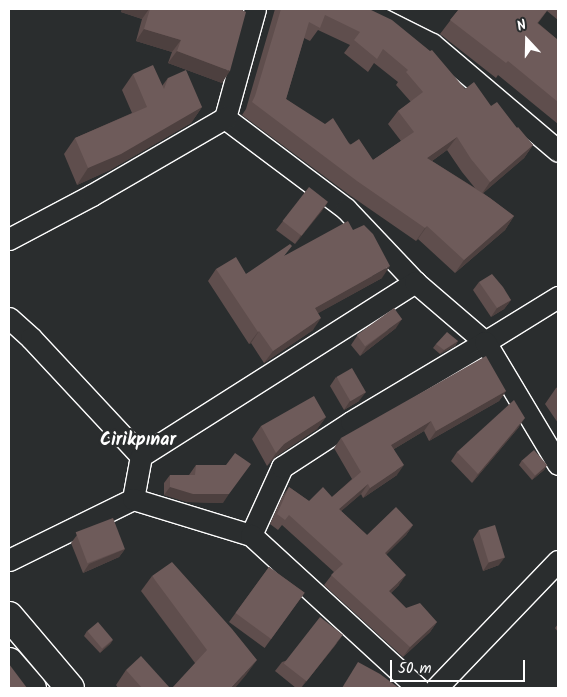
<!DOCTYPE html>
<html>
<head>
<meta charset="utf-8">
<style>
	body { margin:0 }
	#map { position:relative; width:567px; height:697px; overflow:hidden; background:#2a2d2e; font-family:Kalam,sans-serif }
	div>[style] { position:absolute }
	.roads { filter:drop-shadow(1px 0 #fff) drop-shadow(-1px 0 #fff) drop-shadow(0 1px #fff) drop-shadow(0 -1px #fff) }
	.street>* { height:21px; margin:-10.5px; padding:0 10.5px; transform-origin:10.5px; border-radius:10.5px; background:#2a2d2e }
	.secondary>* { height:28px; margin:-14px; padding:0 14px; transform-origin:14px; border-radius:14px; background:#2a2d2e }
	.wall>* { inset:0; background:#5f4e4d; transform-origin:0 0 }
	.shaded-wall>* { inset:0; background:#4d403f }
	.building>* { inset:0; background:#6e5b5a; transform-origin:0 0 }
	span { translate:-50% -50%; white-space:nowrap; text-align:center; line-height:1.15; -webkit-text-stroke:4.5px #2a2d2e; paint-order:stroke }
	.district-label { font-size:18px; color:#fff; font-weight:700 }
	.frame { position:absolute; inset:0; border:10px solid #fff; pointer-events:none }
	.north { position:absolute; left:502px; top:15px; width:50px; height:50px; -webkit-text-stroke:4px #2a2d2e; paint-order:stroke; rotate:339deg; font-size:14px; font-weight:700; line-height:20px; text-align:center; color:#fff }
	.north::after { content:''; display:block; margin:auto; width:18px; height:22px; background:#fff; clip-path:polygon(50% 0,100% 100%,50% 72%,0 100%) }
	.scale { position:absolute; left:390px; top:660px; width:135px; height:22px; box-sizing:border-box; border:2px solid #fff; border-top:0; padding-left:6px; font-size:15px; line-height:18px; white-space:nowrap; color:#fff; -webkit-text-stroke:4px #2a2d2e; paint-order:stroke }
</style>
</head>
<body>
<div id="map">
	<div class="roads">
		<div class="street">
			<div style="left:255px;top:9px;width:113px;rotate:105.4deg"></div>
			<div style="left:225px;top:118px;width:151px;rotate:36.9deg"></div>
			<div style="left:346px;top:209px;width:100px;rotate:46.6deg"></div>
			<div style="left:362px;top:9px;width:78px;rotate:26.6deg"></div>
			<div style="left:432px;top:44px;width:165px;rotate:40.3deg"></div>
			<div style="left:9px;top:239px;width:94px;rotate:-27.9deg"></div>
			<div style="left:92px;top:195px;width:154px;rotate:-30.1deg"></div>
			<div style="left:9px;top:318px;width:30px;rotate:42deg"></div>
			<div style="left:31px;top:338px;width:161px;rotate:47deg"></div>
			<div style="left:141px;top:456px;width:325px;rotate:-32.4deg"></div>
			<div style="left:415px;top:282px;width:92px;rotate:40.6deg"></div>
			<div style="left:485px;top:342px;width:86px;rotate:-31.7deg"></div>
			<div style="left:133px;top:499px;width:44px;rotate:-79.5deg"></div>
			<div style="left:251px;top:535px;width:75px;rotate:-65.5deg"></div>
			<div style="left:282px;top:467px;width:82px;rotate:-33.1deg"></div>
			<div style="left:351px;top:422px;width:156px;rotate:-30.8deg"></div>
			<div style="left:485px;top:342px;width:142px;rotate:59.1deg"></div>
			<div style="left:9px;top:560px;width:138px;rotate:-26.2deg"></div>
			<div style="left:133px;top:499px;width:123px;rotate:17deg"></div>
			<div style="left:251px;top:535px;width:226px;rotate:42.5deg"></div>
			<div style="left:436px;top:688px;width:176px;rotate:-46.2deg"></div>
		</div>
		<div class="secondary">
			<div style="left:9px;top:616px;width:94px;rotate:49.7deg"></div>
			<div style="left:9px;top:662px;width:35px;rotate:49deg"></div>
		</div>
	</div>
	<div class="wall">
		<div style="clip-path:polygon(122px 9px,240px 9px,222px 83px,168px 63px,172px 52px,136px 41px,142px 19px,121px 12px)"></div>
		<div style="clip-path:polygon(evenodd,275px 9px,369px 9px,465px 89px,491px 106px,517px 128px,533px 145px,524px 158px,483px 193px,514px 216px,505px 230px,455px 273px,418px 239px,416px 241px,348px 194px,242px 115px,246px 109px,275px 9px,318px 30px,350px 45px,344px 53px,368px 72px,374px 63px,398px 82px,396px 85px,411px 102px,398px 111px,388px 124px,401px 141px,373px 160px,286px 99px,304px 38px,310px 41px,318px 30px,275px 9px,447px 150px,462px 172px,475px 188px,432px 161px,447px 150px)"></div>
		<div style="clip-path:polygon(459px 9px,558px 9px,558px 20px,547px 11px,538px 23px,558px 40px,558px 124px,498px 75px,496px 78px,440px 34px)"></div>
		<div style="clip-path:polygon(133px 74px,162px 86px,168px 78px,202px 107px,191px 123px,110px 170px,77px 185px,64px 154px,75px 138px,132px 113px,122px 90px)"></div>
		<div style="clip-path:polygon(328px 202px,295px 244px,276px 230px,283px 221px)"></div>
		<div style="clip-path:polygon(286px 255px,382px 278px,318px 313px,313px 330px,264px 363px,251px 343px,249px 344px,208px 281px,216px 269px,246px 274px)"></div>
		<div style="clip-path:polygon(479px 282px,511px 300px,504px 309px,491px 317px,473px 290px)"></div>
		<div style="clip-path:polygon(396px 328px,360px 356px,351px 345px,357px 336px)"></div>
		<div style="clip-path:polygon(458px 341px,455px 346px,440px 354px,433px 348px,436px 344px)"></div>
		<div style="clip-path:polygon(336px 377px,359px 401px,344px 410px,330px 386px)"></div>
		<div style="clip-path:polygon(558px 387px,558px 423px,545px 404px,556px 388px)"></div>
		<div style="clip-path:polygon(506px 391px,499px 401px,429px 441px,424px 431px,394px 449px,397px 475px,363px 498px,361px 494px,341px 511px,367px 535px,413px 525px,406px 535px,386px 554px,399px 585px,391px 593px,406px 608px,437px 622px,430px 632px,403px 657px,324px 585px,334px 572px,282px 525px,278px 530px,270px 524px,282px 497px,289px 487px,309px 501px,332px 497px,352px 479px,334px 448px,341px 438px)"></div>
		<div style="clip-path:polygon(326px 417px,317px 429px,275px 457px,267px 466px,252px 439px,261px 426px)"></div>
		<div style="clip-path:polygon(519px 427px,472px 483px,451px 461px,457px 452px)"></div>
		<div style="clip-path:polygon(522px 460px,547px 465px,544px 470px,532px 480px,519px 465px)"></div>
		<div style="clip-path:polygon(196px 465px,223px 503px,187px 502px,164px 495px,164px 483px,170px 475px,189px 475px)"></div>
		<div style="clip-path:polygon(479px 530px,499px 565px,483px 571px,473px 539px)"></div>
		<div style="clip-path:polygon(77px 535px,125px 549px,119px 557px,83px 573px,71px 543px)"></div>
		<div style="left:269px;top:567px;width:44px;height:68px;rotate:36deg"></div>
		<div style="clip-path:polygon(152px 576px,246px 675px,195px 663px,141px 591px)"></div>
		<div style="clip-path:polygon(558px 624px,558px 632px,555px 628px)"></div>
		<div style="clip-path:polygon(87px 631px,113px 640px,110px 644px,100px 653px,84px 636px)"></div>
		<div style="clip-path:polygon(337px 643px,301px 688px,296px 688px,275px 671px,282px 662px)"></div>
		<div style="clip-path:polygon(126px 670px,170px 688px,118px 688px,116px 685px)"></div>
	</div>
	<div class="shaded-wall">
		<div style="clip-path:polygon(123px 9px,149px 9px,142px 19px,121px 12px)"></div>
		<div style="clip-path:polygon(144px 29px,181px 40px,172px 52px,136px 41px)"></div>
		<div style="clip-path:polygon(177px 51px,230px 71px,222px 83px,168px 63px)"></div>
		<div style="clip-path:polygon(202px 107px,191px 123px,110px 170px,77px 185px,88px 168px)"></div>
		<div style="clip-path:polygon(457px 137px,447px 150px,418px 171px,427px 158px)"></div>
		<div style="clip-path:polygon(533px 145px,524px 158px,481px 195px,490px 182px)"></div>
		<div style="clip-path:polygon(328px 202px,322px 211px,295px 244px,301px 235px)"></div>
		<div style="clip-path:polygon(514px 216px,505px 230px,455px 273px,464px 260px)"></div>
		<div style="clip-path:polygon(427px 226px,418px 239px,416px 241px,425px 228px)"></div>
		<div style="clip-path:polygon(390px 266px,382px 278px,306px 320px,315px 308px)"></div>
		<div style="clip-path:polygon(511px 300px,504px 309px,491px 317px,497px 308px)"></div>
		<div style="clip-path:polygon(321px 318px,313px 330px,264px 363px,273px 351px)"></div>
		<div style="clip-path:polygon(402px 319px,396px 328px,360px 356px,366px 347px)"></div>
		<div style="clip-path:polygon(259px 331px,251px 343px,249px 344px,258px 332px)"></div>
		<div style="clip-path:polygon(458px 341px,455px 346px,440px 354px,444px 350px)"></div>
		<div style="clip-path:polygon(506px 391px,499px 401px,429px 441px,436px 431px)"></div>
		<div style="clip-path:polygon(366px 392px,359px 401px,344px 410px,350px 401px)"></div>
		<div style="clip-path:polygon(326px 417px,317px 429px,275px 457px,267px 466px,276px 453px,284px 444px)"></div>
		<div style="clip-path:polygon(525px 418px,519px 427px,472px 483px,478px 474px)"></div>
		<div style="clip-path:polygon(431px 421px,424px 431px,384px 455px,391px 445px)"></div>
		<div style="clip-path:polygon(404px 465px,397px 475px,363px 498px,370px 488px)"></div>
		<div style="clip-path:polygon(547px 465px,544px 470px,532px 480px,535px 476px)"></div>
		<div style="clip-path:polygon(368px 484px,361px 494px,332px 519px,339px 509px)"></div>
		<div style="clip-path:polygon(170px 487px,229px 494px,223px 503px,187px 502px,164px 495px)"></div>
		<div style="clip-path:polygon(413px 525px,406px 535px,378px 563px,385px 553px)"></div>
		<div style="clip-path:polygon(125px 549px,119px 557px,83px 573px,89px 564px)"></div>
		<div style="clip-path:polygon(505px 557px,499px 565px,483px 571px,489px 562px)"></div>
		<div style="clip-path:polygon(406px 575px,399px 585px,382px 601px,389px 591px)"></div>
		<div style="clip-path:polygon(437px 622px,430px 632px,403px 657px,410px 647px)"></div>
		<div style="clip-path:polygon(343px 635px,337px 643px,301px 688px,305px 682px)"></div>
		<div style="clip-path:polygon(113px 640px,110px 644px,100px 653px,103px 649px)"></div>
		<div style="clip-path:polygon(257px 660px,246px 675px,235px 688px,231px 688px)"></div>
	</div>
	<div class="building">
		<div style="clip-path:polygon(150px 9px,240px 9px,246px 12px,230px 71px,177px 51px,181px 40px,144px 29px)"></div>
		<div style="clip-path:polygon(evenodd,281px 9px,369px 9px,392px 20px,430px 51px,432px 50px,465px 89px,474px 82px,491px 106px,497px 102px,517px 128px,518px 127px,533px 145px,490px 182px,471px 159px,457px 137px,427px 158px,490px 198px,514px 216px,464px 260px,427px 226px,425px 228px,357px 181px,252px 102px,255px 96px,281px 9px,325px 15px,360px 32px,354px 40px,377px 59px,383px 49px,408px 70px,406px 72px,423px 92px,398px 111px,414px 132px,373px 160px,359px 139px,350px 145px,333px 118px,325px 124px,286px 99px,309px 22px,320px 28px,325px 15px)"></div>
		<div style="clip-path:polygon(459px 9px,548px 9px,537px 23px,558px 40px,558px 102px,508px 61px,506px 63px,450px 20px)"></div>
		<div style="clip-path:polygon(153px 65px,164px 89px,168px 78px,186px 70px,202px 107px,121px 154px,88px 168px,75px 138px,147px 107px,133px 74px)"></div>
		<div style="left:309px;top:187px;width:24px;height:43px;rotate:38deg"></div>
		<div style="clip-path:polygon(348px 221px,353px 230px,364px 225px,373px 234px,390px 266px,315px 308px,321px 318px,273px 351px,259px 331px,258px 332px,216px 269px,236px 257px,246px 274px,290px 244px,292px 246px,284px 256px)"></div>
		<div style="clip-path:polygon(492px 274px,503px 287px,511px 300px,497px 308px,479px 282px)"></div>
		<div style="left:394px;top:308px;width:14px;height:46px;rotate:54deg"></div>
		<div style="clip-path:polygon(447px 332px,458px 341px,444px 350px,436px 344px)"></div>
		<div style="clip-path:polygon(486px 356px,506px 391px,436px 431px,431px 421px,391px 445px,404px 465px,370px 488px,368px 484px,339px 509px,367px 535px,396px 507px,413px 525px,385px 553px,406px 575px,389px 591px,406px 608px,420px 603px,437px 622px,410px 647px,331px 575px,343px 564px,289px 515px,285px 520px,277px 514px,289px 487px,309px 501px,323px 487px,332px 497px,361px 472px,341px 438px)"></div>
		<div style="left:352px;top:368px;width:28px;height:18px;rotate:60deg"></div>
		<div style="clip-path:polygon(314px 396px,326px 417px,284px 444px,276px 453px,261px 426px)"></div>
		<div style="clip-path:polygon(514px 400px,525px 418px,478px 474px,457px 452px)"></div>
		<div style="left:534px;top:450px;width:20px;height:16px;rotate:49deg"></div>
		<div style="clip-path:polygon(235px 453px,251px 464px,229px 494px,193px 494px,170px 487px,170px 475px,195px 475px,196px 465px,226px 465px)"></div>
		<div style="left:113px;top:518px;width:33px;height:40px;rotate:69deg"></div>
		<div style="left:495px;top:525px;width:34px;height:17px;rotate:73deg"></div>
		<div style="clip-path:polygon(172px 562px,232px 629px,257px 660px,231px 688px,172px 688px,207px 650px,152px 576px)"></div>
		<div style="left:269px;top:567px;width:44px;height:57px;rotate:36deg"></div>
		<div style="left:320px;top:617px;width:29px;height:59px;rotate:38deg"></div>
		<div style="left:98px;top:622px;width:23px;height:14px;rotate:50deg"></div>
		<div style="clip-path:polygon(141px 656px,170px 688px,142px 688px,126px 670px)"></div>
		<div style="clip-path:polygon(358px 662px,380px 674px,399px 688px,342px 688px)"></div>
		<div style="clip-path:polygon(9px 664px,27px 688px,9px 688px)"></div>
	</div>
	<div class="district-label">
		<span style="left:138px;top:441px">Cirikpınar</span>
	</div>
	<div class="frame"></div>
	<div class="north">N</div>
	<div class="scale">50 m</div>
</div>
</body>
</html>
